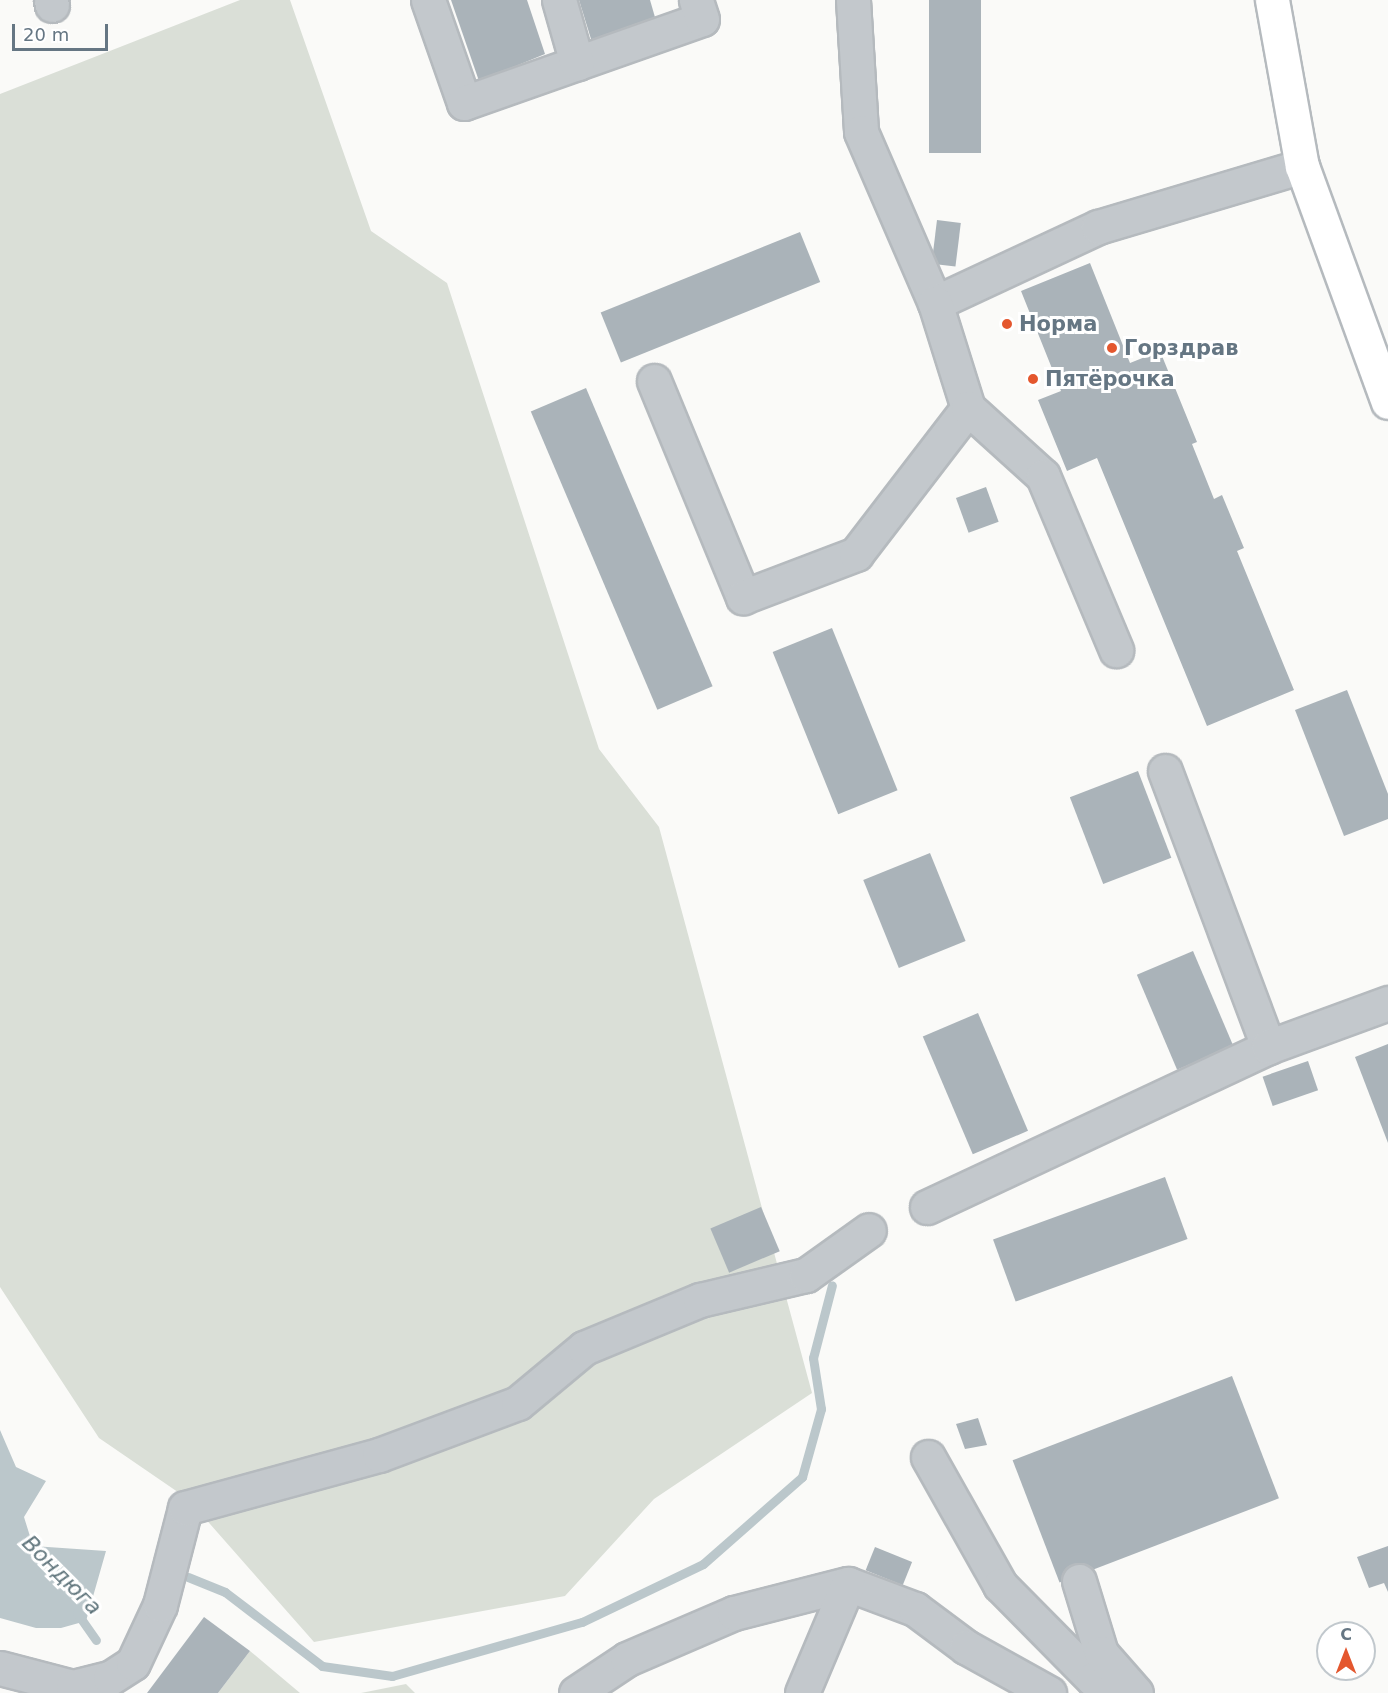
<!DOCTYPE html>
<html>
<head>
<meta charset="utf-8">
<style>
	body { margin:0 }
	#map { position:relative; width:1388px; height:1693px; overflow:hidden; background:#fafaf8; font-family:"DejaVu Sans",sans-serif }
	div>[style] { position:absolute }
	.green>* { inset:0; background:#dadfd7 }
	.water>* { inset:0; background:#bbc7cb }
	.stream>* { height:9px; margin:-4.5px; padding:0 4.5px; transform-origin:4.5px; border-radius:4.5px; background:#bbc7cb }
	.building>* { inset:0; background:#aab3b9; transform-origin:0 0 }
	.roads { filter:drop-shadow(2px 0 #b5babe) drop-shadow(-2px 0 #b5babe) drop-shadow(0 2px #b5babe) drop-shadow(0 -2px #b5babe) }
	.minor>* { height:33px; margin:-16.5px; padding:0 16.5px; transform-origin:16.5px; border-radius:16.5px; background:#c3c8cc }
	.major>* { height:33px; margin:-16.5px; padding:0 16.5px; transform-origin:16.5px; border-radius:16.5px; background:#fff }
	.dots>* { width:16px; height:16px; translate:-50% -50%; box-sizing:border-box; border:3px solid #fff; border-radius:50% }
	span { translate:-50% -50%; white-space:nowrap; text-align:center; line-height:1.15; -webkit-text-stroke:6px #fff; paint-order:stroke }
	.poi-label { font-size:21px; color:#657683; font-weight:700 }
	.left { translate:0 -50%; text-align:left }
	.water-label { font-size:22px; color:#60757c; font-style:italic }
	.north { position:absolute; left:1316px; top:1621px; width:60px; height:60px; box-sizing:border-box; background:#fff; border:2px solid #c1c8cd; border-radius:50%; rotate:0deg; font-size:16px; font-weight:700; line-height:24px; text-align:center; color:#657683 }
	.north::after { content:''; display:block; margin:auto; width:21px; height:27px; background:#e4572e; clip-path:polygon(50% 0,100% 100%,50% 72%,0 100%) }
	.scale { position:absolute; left:12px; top:24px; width:96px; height:27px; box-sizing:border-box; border:3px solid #657683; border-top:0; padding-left:8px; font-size:18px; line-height:21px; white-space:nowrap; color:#657683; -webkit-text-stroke:4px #fff; paint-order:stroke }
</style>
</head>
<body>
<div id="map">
	<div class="green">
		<div style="clip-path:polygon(240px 0,290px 0,371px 231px,447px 283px,599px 749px,659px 827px,812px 1393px,654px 1499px,565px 1596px,314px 1642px,188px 1499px,99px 1438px,0 1287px,0 94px)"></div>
		<div style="clip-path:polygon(250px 1651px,300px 1693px,218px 1693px)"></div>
		<div style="clip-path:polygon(406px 1684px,415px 1693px,361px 1693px)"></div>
	</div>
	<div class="water">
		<div style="clip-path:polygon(0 1430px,16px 1467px,46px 1481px,24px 1517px,33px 1546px,106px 1551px,86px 1621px,61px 1628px,36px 1628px,0 1618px)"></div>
	</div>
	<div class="stream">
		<div style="left:188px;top:1577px;width:40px;rotate:22deg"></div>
		<div style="left:225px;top:1592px;width:122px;rotate:37.3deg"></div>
		<div style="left:322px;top:1666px;width:71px;rotate:8.1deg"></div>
		<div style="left:392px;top:1676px;width:198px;rotate:-15.9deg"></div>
		<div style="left:582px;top:1622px;width:134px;rotate:-25.6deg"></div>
		<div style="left:703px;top:1564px;width:132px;rotate:-41.3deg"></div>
		<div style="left:802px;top:1477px;width:71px;rotate:-74.4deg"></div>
		<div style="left:821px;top:1409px;width:52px;rotate:-98.9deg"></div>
		<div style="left:813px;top:1358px;width:75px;rotate:-75.4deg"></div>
		<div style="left:77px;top:1613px;width:33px;rotate:55deg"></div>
	</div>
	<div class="building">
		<div style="clip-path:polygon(451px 0,527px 0,545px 54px,479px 81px)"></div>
		<div style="clip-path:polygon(579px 0,650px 0,659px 31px,595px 52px)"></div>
		<div style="left:929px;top:0;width:52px;height:153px"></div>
		<div style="left:937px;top:220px;width:24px;height:44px;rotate:7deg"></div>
		<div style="left:800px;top:232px;width:54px;height:215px;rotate:68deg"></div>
		<div style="clip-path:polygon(1090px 263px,1130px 363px,1160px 351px,1197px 442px,1192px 444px,1214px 499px,1222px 495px,1244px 548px,1237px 551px,1294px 690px,1207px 726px,1097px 458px,1067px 471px,1038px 400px,1061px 391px,1021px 291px)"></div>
		<div style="left:586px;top:388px;width:324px;height:60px;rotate:67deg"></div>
		<div style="left:986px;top:487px;width:37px;height:32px;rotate:70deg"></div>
		<div style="left:832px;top:628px;width:175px;height:64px;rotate:68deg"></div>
		<div style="clip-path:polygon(1347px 690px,1388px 794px,1388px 819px,1344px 836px,1295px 710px)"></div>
		<div style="left:1138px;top:771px;width:93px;height:73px;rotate:69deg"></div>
		<div style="left:930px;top:853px;width:95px;height:72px;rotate:68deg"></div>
		<div style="left:1193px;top:951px;width:103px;height:61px;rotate:67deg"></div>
		<div style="left:978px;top:1013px;width:128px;height:60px;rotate:67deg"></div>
		<div style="clip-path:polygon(1388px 1044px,1388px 1143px,1355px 1057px)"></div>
		<div style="left:1308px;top:1061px;width:31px;height:48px;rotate:71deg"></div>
		<div style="left:1165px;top:1177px;width:66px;height:183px;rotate:70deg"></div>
		<div style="left:761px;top:1207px;width:48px;height:55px;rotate:67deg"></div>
		<div style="left:1232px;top:1376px;width:131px;height:235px;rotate:69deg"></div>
		<div style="clip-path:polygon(978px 1418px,987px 1445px,965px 1449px,956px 1424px)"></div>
		<div style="clip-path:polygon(1388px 1546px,1388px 1592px,1384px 1583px,1369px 1588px,1357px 1557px)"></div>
		<div style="left:875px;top:1547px;width:40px;height:25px;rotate:22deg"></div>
		<div style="clip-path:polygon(204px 1617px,250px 1651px,218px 1693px,147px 1693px)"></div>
	</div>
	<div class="roads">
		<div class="minor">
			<div style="left:51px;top:0;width:5px;rotate:79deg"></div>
			<div style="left:428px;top:0;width:109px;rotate:70.7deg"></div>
			<div style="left:464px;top:103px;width:252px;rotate:-19.4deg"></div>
			<div style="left:702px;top:19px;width:20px;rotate:-108deg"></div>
			<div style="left:559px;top:0;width:66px;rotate:74.1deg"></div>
			<div style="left:853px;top:0;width:132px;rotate:86.5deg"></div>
			<div style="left:861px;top:132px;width:186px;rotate:66.6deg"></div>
			<div style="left:935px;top:303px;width:180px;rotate:-25deg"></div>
			<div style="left:1098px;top:227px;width:213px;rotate:-16.6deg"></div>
			<div style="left:654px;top:381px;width:234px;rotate:67.6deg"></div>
			<div style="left:743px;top:597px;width:121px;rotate:-20.8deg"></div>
			<div style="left:856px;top:554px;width:184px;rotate:-52.5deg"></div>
			<div style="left:968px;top:408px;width:110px;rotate:-107.4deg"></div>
			<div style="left:968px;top:408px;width:101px;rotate:42.2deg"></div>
			<div style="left:1043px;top:476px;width:189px;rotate:67.2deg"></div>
			<div style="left:1165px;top:771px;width:295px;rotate:69.5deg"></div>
			<div style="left:927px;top:1207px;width:377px;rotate:-25.1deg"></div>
			<div style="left:1268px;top:1047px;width:128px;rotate:-20.1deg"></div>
			<div style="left:928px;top:1457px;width:147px;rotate:60.6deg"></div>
			<div style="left:1000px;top:1585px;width:132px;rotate:45.3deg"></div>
			<div style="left:1093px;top:1679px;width:24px;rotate:36deg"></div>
			<div style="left:1079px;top:1581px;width:75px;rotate:73deg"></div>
			<div style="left:1101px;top:1653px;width:53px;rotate:48.8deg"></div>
			<div style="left:0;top:1668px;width:75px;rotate:14.6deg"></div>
			<div style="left:73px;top:1687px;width:38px;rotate:-14deg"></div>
			<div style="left:110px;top:1678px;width:27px;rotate:-33deg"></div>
			<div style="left:133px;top:1663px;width:64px;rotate:-65deg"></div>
			<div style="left:160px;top:1605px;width:100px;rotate:-75.5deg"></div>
			<div style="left:185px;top:1508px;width:201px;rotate:-15.3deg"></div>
			<div style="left:379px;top:1455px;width:148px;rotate:-20.5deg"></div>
			<div style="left:518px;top:1403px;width:86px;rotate:-39.8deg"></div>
			<div style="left:584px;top:1348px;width:126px;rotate:-22.5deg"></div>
			<div style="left:700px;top:1300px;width:109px;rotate:-13.3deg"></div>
			<div style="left:806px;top:1275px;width:77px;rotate:-35.5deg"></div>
			<div style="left:576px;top:1693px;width:61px;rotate:-33.7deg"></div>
			<div style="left:627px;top:1659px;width:116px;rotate:-23.3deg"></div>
			<div style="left:734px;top:1613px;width:118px;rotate:-14.3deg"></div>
			<div style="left:848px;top:1584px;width:72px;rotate:20.5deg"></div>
			<div style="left:915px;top:1609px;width:64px;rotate:36.7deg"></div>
			<div style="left:966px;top:1647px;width:95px;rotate:29deg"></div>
			<div style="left:802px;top:1693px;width:118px;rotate:-67.1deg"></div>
		</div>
		<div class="major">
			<div style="left:1272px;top:0;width:169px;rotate:79.8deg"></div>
			<div style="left:1302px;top:166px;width:251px;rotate:70deg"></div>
		</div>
	</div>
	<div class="dots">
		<div style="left:1007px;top:324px;background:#e4572e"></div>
		<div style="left:1112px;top:348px;background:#e4572e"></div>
		<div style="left:1033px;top:379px;background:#e4572e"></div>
	</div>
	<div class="poi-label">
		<span class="left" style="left:1019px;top:324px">Норма</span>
		<span class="left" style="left:1124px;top:348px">Горздрав</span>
		<span class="left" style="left:1045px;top:379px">Пятёрочка</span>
	</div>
	<div class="water-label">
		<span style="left:62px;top:1575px;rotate:45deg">Вондюга</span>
	</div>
	<div class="north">С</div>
	<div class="scale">20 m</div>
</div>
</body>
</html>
